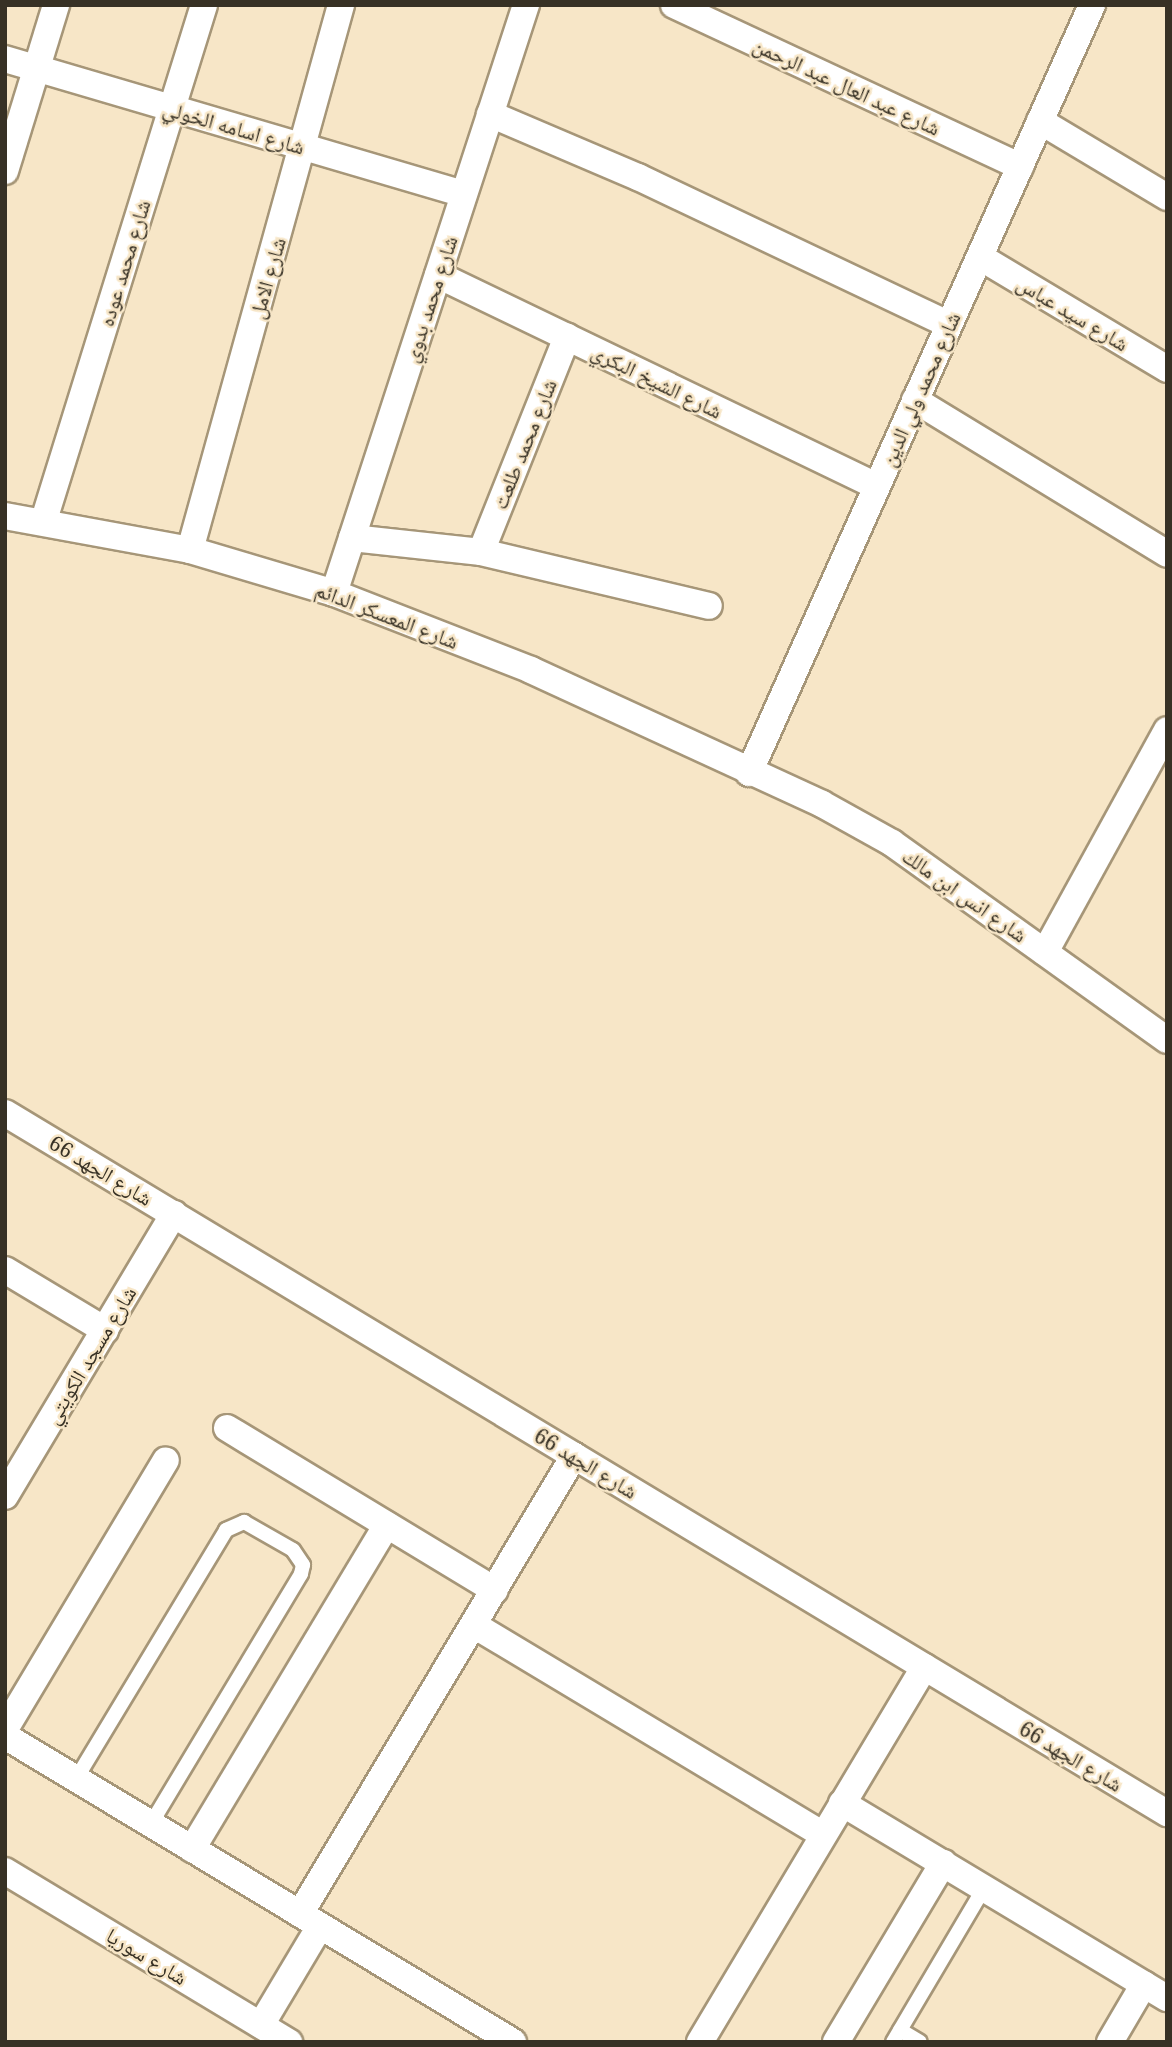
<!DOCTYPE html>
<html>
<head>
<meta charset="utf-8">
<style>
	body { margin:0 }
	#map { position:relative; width:1172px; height:2047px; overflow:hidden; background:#f7e6c7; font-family:"Noto Serif","Noto Naskh Arabic",serif }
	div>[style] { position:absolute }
	.roads { filter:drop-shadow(2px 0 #a69678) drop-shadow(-2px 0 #a69678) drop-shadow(0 2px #a69678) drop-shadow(0 -2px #a69678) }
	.service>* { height:14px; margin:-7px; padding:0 7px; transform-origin:7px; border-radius:7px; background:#fff }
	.minor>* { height:26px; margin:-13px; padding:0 13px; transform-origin:13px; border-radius:13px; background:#fff }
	span { translate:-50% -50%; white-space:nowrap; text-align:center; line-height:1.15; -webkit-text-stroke:5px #f7e6c7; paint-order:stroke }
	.street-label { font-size:21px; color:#373125 }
	.frame { position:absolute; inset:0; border:7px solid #373125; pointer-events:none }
</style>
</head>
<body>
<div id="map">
	<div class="roads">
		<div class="service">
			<div style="left:76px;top:1779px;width:291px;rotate:-58.9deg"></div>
			<div style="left:226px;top:1530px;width:20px;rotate:-24deg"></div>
			<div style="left:244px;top:1522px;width:56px;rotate:29.7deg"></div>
			<div style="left:293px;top:1550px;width:18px;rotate:56deg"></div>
			<div style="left:303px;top:1565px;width:9px;rotate:103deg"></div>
			<div style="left:301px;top:1574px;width:292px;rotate:121deg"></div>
			<div style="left:900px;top:2030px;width:23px;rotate:31deg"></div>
			<div style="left:893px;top:2042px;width:179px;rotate:-59.4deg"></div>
		</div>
		<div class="minor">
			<div style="left:674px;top:5px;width:382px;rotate:25deg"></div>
			<div style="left:5px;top:59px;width:478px;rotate:16.4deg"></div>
			<div style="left:490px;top:114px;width:161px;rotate:23.1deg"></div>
			<div style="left:638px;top:177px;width:344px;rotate:25.4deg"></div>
			<div style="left:1040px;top:121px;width:148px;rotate:30.9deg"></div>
			<div style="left:5px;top:171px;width:174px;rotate:-72.9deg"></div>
			<div style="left:980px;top:257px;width:218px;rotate:30.9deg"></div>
			<div style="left:438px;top:275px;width:487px;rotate:25.7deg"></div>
			<div style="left:915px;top:400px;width:295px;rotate:31.4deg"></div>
			<div style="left:5px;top:516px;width:188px;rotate:10.4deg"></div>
			<div style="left:190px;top:550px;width:150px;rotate:16.6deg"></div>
			<div style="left:334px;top:593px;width:212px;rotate:21.3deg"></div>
			<div style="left:531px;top:670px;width:320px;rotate:24.7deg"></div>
			<div style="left:822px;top:804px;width:80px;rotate:29.1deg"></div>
			<div style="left:892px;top:843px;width:338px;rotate:35.6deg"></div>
			<div style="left:44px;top:520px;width:539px;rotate:-72.74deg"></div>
			<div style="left:352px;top:538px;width:130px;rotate:6.2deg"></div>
			<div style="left:481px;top:552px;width:234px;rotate:13.3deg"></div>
			<div style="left:190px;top:550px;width:566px;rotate:-74.51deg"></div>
			<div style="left:481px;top:552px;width:232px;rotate:-68.2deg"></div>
			<div style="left:334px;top:593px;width:619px;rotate:-71.92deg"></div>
			<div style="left:749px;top:773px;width:841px;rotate:-65.93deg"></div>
			<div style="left:1045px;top:952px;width:253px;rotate:-61.2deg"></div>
			<div style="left:5px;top:1113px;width:1357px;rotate:31.07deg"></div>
			<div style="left:5px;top:1270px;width:117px;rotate:31deg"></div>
			<div style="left:227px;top:1428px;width:313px;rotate:31.2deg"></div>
			<div style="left:5px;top:1496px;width:329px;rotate:-59.1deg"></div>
			<div style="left:474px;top:1625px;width:407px;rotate:31deg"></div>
			<div style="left:5px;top:1729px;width:313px;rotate:-59.1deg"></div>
			<div style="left:5px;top:1736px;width:593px;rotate:31.06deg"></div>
			<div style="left:842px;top:1803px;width:379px;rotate:31deg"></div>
			<div style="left:192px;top:1849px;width:378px;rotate:-59deg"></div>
			<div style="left:5px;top:1871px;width:332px;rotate:31.1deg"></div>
			<div style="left:300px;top:1914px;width:534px;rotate:-59.11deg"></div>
			<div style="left:261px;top:2025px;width:115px;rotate:-59.2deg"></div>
			<div style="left:700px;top:2042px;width:437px;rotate:-59.1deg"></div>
			<div style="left:836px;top:2042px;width:209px;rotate:-59.1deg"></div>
			<div style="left:1110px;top:2042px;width:67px;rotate:-59.6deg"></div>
		</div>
	</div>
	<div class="street-label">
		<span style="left:847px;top:86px;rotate:25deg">شارع عبد العال عبد الرحمن</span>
		<span style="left:234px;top:127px;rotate:16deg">شارع اسامه الخولي</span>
		<span style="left:124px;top:263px;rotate:-73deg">شارع محمد عوده</span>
		<span style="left:267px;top:278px;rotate:-74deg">شارع الامل</span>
		<span style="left:430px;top:299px;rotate:-72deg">شارع محمد بدوي</span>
		<span style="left:1073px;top:313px;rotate:31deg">شارع سيد عباس</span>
		<span style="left:657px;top:381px;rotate:26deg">شارع الشيخ البكري</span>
		<span style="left:920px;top:389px;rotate:-66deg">شارع محمد ولي الدين</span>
		<span style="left:524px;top:444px;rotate:-68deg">شارع محمد طلعت</span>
		<span style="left:387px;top:615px;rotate:21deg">شارع المعسكر الدائم</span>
		<span style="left:965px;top:895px;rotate:35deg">شارع انس ابن مالك</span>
		<span style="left:101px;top:1170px;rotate:31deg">شارع الجهد 66</span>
		<span style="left:90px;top:1355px;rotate:-59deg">شارع مسجد الكويتي</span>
		<span style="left:586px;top:1463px;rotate:31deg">شارع الجهد 66</span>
		<span style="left:1071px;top:1756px;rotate:31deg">شارع الجهد 66</span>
		<span style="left:147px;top:1956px;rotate:31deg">شارع سوريا</span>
	</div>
	<div class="frame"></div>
</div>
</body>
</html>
